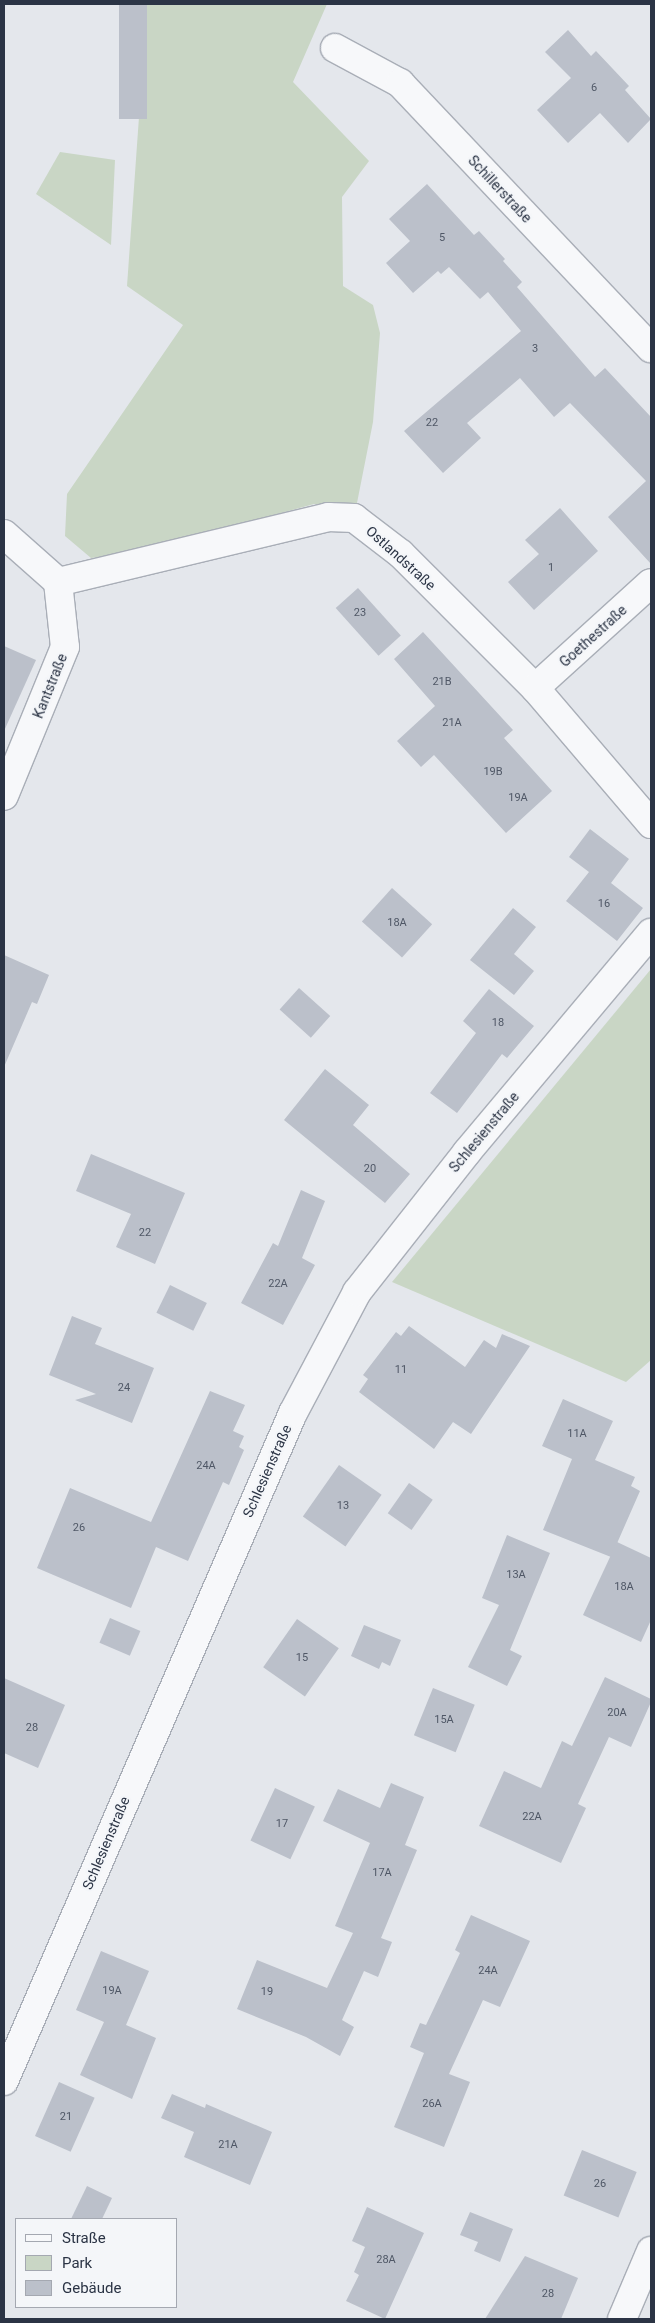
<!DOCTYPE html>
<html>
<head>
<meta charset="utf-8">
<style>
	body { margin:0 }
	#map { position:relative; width:655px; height:2323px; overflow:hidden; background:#e4e7ec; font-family:Roboto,sans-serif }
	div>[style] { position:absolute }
	.green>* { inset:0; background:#c9d6c5 }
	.building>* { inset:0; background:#bbc0ca; transform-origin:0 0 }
	.roads { filter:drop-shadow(1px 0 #a9aeb7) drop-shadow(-1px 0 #a9aeb7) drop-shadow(0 1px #a9aeb7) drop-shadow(0 -1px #a9aeb7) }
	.street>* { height:28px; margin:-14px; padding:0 14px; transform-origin:14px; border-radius:14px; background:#f7f8fa }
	span { translate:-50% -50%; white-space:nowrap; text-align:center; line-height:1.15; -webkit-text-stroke:4.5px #f4f6f9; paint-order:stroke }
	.number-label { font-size:11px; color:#4f5766 }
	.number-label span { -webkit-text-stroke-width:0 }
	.street-label { font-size:14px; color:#2b3445 }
	.frame { position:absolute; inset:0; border:5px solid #2b3445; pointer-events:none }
	.legend { position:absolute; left:15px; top:2218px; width:162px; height:90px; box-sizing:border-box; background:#f4f6f9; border:1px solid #a4a8b1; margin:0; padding:6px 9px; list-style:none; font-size:15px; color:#2b3445 }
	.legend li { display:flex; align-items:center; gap:10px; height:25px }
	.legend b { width:25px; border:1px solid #a4a8b1 }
</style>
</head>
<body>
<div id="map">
	<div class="green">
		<div style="clip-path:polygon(147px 4px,327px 4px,293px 82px,369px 161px,342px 197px,343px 286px,373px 305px,380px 333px,373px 422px,356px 508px,314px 504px,139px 552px,91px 558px,65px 536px,67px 494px,183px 325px,127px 286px)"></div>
		<div style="clip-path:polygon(60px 152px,115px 160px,111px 245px,36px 194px)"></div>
		<div style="clip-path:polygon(651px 969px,651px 1360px,626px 1382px,392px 1282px)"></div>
	</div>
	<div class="building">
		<div style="left:119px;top:4px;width:28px;height:115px"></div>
		<div style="clip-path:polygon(568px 30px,591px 56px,596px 51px,629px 86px,625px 90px,651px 119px,628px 143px,600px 113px,568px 143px,537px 110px,571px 78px,545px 52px)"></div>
		<div style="clip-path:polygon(427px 184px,474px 235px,479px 231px,505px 259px,503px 261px,522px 282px,517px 287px,595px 377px,605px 368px,651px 417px,651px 564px,608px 517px,646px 481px,570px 403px,554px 417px,520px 378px,467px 423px,481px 438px,443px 473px,404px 431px,521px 331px,488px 292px,480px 299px,449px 267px,441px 274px,438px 271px,413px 293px,386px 263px,410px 241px,389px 219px)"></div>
		<div style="clip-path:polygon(560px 508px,598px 551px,534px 610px,508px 582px,539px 554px,525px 540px)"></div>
		<div style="left:358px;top:588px;width:64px;height:30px;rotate:48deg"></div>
		<div style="clip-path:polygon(423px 632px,513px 730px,504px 738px,552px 791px,506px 833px,434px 755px,421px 767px,397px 741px,435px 706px,394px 659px)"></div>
		<div style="clip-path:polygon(4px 646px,36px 660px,4px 731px)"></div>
		<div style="clip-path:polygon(590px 829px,629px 859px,611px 883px,643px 908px,617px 941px,566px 901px,589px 872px,569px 857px)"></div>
		<div style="left:392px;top:888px;width:54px;height:45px;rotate:42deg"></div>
		<div style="clip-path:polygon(513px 908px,536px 927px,514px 954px,534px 971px,514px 995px,470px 960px)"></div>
		<div style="clip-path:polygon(4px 955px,49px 975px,37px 1004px,32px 1002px,4px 1067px)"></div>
		<div style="left:299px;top:988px;width:42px;height:29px;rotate:42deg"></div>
		<div style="clip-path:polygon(489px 989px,534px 1026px,507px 1058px,502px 1054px,457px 1113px,430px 1093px,476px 1033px,463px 1021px)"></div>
		<div style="clip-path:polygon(325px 1069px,369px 1105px,353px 1125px,410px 1174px,385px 1203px,284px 1120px)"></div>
		<div style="clip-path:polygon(91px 1154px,185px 1193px,155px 1264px,116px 1247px,131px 1214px,76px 1191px)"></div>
		<div style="clip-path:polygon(301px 1190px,325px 1201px,302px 1258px,315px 1265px,283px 1325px,241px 1303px,273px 1243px,278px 1246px)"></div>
		<div style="left:170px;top:1285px;width:41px;height:31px;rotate:26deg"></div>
		<div style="clip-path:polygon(72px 1316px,102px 1328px,95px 1344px,154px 1368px,132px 1423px,75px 1400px,96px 1394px,49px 1375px)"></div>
		<div style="clip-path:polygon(409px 1326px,465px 1367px,484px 1340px,496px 1348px,502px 1334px,530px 1346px,471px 1434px,453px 1422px,434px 1449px,359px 1392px,368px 1379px,363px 1375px,396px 1332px,401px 1336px)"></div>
		<div style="clip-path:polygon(210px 1391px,245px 1405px,233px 1431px,244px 1436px,239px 1447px,244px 1450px,229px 1485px,223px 1482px,188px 1561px,156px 1547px,131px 1608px,37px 1568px,70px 1488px,151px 1522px)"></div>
		<div style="clip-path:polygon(563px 1399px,613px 1421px,595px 1460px,635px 1477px,631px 1486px,640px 1491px,611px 1557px,543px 1530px,572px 1459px,542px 1446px)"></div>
		<div style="left:339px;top:1465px;width:52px;height:63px;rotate:35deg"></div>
		<div style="left:409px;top:1483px;width:29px;height:37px;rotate:35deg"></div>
		<div style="clip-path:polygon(507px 1535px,550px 1553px,510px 1650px,522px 1656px,507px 1686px,468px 1667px,499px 1605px,482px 1598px)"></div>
		<div style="clip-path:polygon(617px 1542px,651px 1558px,651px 1620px,641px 1642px,583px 1615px)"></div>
		<div style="left:110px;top:1618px;width:33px;height:27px;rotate:23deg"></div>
		<div style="left:297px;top:1619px;width:51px;height:59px;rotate:35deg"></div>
		<div style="clip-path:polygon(364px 1625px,401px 1640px,390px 1666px,382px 1662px,379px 1669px,351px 1656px)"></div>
		<div style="clip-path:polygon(605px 1677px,651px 1699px,651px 1702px,631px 1747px,609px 1737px,578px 1804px,586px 1808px,561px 1863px,479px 1826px,504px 1771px,541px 1788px,562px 1741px,572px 1746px)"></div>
		<div style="clip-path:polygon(4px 1678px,65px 1705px,38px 1768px,4px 1753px)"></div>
		<div style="left:433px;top:1688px;width:45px;height:51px;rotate:22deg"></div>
		<div style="clip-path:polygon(391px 1783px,424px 1797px,405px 1845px,417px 1850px,381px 1938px,392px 1942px,378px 1977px,364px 1971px,342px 2020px,354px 2027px,340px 2056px,306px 2037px,237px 2009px,257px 1960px,327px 1988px,353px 1933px,335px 1926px,370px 1843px,323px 1821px,338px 1789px,380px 1808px)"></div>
		<div style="left:275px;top:1788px;width:44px;height:58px;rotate:25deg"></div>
		<div style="clip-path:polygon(471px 1915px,530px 1941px,500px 2007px,483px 2000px,449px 2074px,470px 2082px,444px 2147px,394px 2127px,424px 2053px,410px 2047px,420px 2023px,426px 2025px,460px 1953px,455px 1950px)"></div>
		<div style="clip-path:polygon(101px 1951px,149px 1971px,126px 2025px,156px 2038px,132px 2099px,80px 2075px,104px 2022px,76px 2010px)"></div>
		<div style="left:59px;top:2082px;width:39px;height:59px;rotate:24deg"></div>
		<div style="clip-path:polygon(172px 2094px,205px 2108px,206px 2104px,272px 2132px,250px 2185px,184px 2157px,194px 2132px,161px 2118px)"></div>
		<div style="left:582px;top:2150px;width:59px;height:49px;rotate:22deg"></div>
		<div style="clip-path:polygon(87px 2186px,112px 2198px,102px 2219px,71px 2219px)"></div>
		<div style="clip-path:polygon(367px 2207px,424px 2233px,385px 2319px,346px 2301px,359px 2275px,354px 2272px,365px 2247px,352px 2241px)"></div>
		<div style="clip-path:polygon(470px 2212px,513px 2229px,500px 2262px,474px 2251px,478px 2242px,460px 2235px)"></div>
		<div style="clip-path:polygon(525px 2256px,578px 2278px,561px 2319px,485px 2319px)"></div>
	</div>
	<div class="roads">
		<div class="street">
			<div style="left:335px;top:48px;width:74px;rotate:28.3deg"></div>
			<div style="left:400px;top:83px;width:365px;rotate:46.6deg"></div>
			<div style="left:4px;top:534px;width:72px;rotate:41.6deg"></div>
			<div style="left:58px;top:582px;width:65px;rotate:83.9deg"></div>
			<div style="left:65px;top:647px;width:161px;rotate:112.3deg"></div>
			<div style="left:58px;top:582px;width:278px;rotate:-13.5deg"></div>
			<div style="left:328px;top:517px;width:26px;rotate:2deg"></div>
			<div style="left:354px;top:518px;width:59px;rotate:37.5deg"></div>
			<div style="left:401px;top:554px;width:190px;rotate:45deg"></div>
			<div style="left:535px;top:688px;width:179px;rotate:49.5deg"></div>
			<div style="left:535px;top:688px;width:156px;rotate:-42.2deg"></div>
			<div style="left:4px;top:2081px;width:728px;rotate:-66.61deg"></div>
			<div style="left:293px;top:1413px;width:137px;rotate:-62.1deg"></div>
			<div style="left:357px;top:1292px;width:178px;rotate:-51.8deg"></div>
			<div style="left:467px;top:1152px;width:286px;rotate:-50deg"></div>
			<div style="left:622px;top:2319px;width:74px;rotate:-66.9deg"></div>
		</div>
	</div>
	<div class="number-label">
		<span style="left:594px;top:88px">6</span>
		<span style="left:442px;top:238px">5</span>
		<span style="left:535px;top:349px">3</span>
		<span style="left:432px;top:423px">22</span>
		<span style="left:551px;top:568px">1</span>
		<span style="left:360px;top:613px">23</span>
		<span style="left:442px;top:682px">21B</span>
		<span style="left:452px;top:723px">21A</span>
		<span style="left:493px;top:772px">19B</span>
		<span style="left:518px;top:798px">19A</span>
		<span style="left:604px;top:904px">16</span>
		<span style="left:397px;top:923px">18A</span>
		<span style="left:498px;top:1023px">18</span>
		<span style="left:370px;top:1169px">20</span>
		<span style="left:145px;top:1233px">22</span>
		<span style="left:278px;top:1284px">22A</span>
		<span style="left:401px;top:1370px">11</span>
		<span style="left:124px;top:1388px">24</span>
		<span style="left:577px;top:1434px">11A</span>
		<span style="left:206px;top:1466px">24A</span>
		<span style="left:343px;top:1506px">13</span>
		<span style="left:79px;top:1528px">26</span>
		<span style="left:516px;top:1575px">13A</span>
		<span style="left:624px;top:1587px">18A</span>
		<span style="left:302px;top:1658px">15</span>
		<span style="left:617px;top:1713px">20A</span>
		<span style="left:444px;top:1720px">15A</span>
		<span style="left:32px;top:1728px">28</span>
		<span style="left:532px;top:1817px">22A</span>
		<span style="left:282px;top:1824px">17</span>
		<span style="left:382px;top:1873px">17A</span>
		<span style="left:488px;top:1971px">24A</span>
		<span style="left:112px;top:1991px">19A</span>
		<span style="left:267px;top:1992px">19</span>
		<span style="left:432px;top:2104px">26A</span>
		<span style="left:66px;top:2117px">21</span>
		<span style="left:228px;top:2145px">21A</span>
		<span style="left:600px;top:2184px">26</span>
		<span style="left:386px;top:2260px">28A</span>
		<span style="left:548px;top:2294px">28</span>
	</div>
	<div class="street-label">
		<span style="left:500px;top:189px;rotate:47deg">Schillerstraße</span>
		<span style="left:401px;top:558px;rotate:42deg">Ostlandstraße</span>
		<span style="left:593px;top:636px;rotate:-42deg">Goethestraße</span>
		<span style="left:50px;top:686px;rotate:-68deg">Kantstraße</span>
		<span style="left:484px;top:1132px;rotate:-50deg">Schlesienstraße</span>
		<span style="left:267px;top:1471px;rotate:-66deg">Schlesienstraße</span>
		<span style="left:106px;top:1843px;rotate:-67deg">Schlesienstraße</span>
	</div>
	<div class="frame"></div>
	<ul class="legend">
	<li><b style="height:6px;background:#f7f8fa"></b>Straße</li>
	<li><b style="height:14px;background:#c9d6c5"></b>Park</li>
	<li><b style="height:14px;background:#bbc0ca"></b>Gebäude</li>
	</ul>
</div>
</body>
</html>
